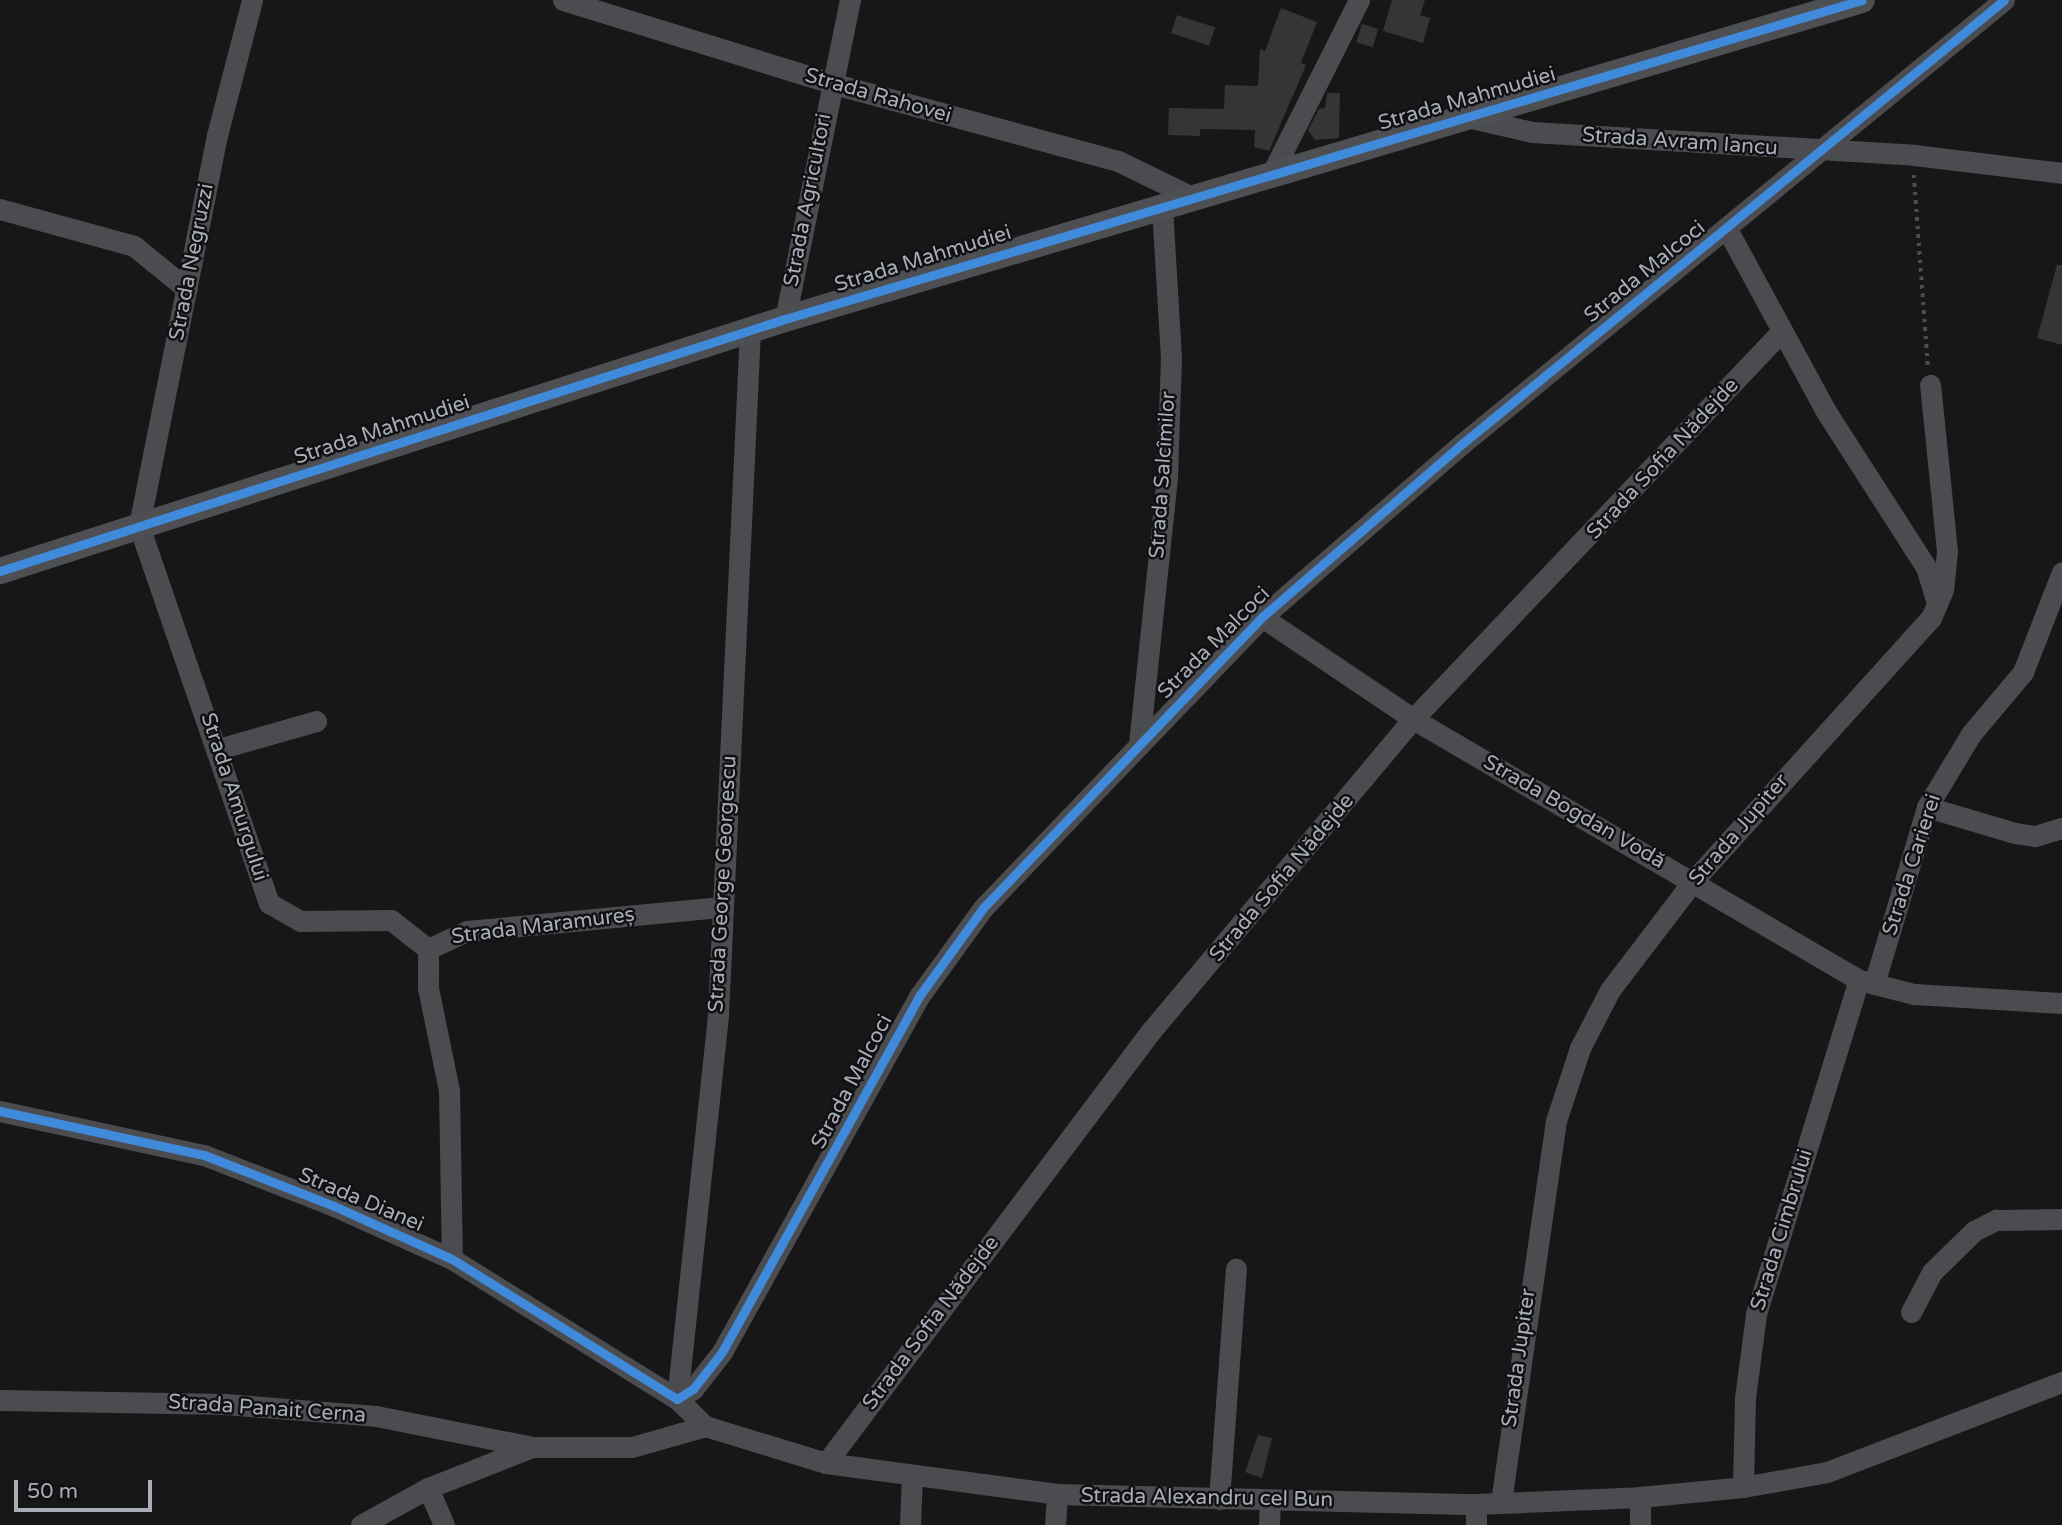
<!DOCTYPE html>
<html>
<head>
<meta charset="utf-8">
<style>
	body { margin:0 }
	#map { position:relative; width:2062px; height:1525px; overflow:hidden; background:#171717; font-family:"Varela Round",sans-serif }
	div>[style] { position:absolute }
	.building>* { inset:0; background:#353536; transform-origin:0 0 }
	.path>* { height:3.5px; margin-top:-1.75px; transform-origin:0; background:repeating-linear-gradient(90deg,#4d4e52 0 3.5px,transparent 0 8.5px) }
	.minor>* { height:21px; margin:-10.5px; padding:0 10.5px; transform-origin:10.5px; border-radius:10.5px; background:#4b4c50 }
	.major>* { height:26px; margin:-13px; padding:0 13px; transform-origin:13px; border-radius:13px; background:#4d4f52 }
	.cycleway>* { height:9px; margin:-4.5px; padding:0 4.5px; transform-origin:4.5px; border-radius:4.5px; background:#408adc }
	span { translate:-50% -50%; white-space:nowrap; text-align:center; line-height:1.15; -webkit-text-stroke:5px #111113; paint-order:stroke }
	.street-label { font-size:21px; color:#a8adb8 }
	.scale { position:absolute; left:14px; top:1480px; width:138px; height:32px; box-sizing:border-box; border:4px solid #a8adb8; border-top:0; padding-left:9px; font-size:21px; line-height:24px; white-space:nowrap; color:#a8adb8; -webkit-text-stroke:5px #111113; paint-order:stroke }
</style>
</head>
<body>
<div id="map">
	<div class="building">
		<div style="clip-path:polygon(1392px 0,1425px 0,1420px 15px,1430px 18px,1423px 43px,1383px 31px)"></div>
		<div style="clip-path:polygon(1281px 8px,1317px 22px,1301px 63px,1306px 65px,1269px 151px,1254px 147px,1255px 130px,1200px 129px,1200px 136px,1168px 135px,1169px 108px,1224px 109px,1225px 85px,1258px 86px,1260px 49px,1265px 51px)"></div>
		<div style="left:1177px;top:15px;width:40px;height:19px;rotate:18deg"></div>
		<div style="left:1362px;top:24px;width:17px;height:19px;rotate:17deg"></div>
		<div style="clip-path:polygon(1327px 93px,1340px 93px,1339px 138px,1315px 140px,1308px 130px,1319px 109px,1325px 108px)"></div>
		<div style="clip-path:polygon(2057px 265px,2062px 265px,2062px 345px,2037px 338px)"></div>
		<div style="clip-path:polygon(1258px 1435px,1272px 1438px,1262px 1478px,1245px 1472px)"></div>
	</div>
	<div class="path">
		<div style="left:1914px;top:175px;width:192px;rotate:85.8deg"></div>
	</div>
	<div class="minor">
		<div style="left:252px;top:0;width:139px;rotate:104.5deg"></div>
		<div style="left:217px;top:135px;width:399px;rotate:101.3deg"></div>
		<div style="left:139px;top:526px;width:399px;rotate:71deg"></div>
		<div style="left:269px;top:903px;width:36px;rotate:30deg"></div>
		<div style="left:300px;top:921px;width:91px;rotate:-0.6deg"></div>
		<div style="left:391px;top:920px;width:47px;rotate:38.1deg"></div>
		<div style="left:563px;top:0;width:281px;rotate:17.2deg"></div>
		<div style="left:831px;top:83px;width:297px;rotate:15.2deg"></div>
		<div style="left:1118px;top:161px;width:80px;rotate:25.9deg"></div>
		<div style="left:1467px;top:117px;width:67px;rotate:13deg"></div>
		<div style="left:1532px;top:132px;width:383px;rotate:3.4deg"></div>
		<div style="left:1914px;top:155px;width:149px;rotate:6.9deg"></div>
		<div style="left:1271px;top:175px;width:196px;rotate:-63.3deg"></div>
		<div style="left:0;top:209px;width:139px;rotate:15.4deg"></div>
		<div style="left:134px;top:246px;width:68px;rotate:39.1deg"></div>
		<div style="left:1727px;top:229px;width:209px;rotate:61.5deg"></div>
		<div style="left:1827px;top:413px;width:183px;rotate:57.3deg"></div>
		<div style="left:1926px;top:567px;width:38px;rotate:73deg"></div>
		<div style="left:785px;top:319px;width:326px;rotate:-78.5deg"></div>
		<div style="left:1262px;top:617px;width:182px;rotate:34deg"></div>
		<div style="left:1413px;top:719px;width:517px;rotate:30.34deg"></div>
		<div style="left:1859px;top:980px;width:57px;rotate:14.3deg"></div>
		<div style="left:1914px;top:994px;width:148px;rotate:3.5deg"></div>
		<div style="left:1139px;top:744px;width:268px;rotate:-84deg"></div>
		<div style="left:1167px;top:477px;width:119px;rotate:-88.1deg"></div>
		<div style="left:1171px;top:358px;width:153px;rotate:-93.4deg"></div>
		<div style="left:218px;top:749px;width:102px;rotate:-15.9deg"></div>
		<div style="left:1927px;top:807px;width:92px;rotate:16.5deg"></div>
		<div style="left:2015px;top:833px;width:20px;rotate:9deg"></div>
		<div style="left:2035px;top:836px;width:28px;rotate:-17deg"></div>
		<div style="left:428px;top:949px;width:39px;rotate:90deg"></div>
		<div style="left:428px;top:988px;width:104px;rotate:78.4deg"></div>
		<div style="left:449px;top:1090px;width:169px;rotate:89deg"></div>
		<div style="left:428px;top:949px;width:43px;rotate:-24.8deg"></div>
		<div style="left:467px;top:931px;width:256px;rotate:-5.4deg"></div>
		<div style="left:1874px;top:984px;width:185px;rotate:-73.3deg"></div>
		<div style="left:1927px;top:807px;width:85px;rotate:-58.9deg"></div>
		<div style="left:1971px;top:734px;width:81px;rotate:-50deg"></div>
		<div style="left:2023px;top:672px;width:107px;rotate:-68.7deg"></div>
		<div style="left:0;top:1111px;width:209px;rotate:12.2deg"></div>
		<div style="left:204px;top:1155px;width:140px;rotate:21.4deg"></div>
		<div style="left:334px;top:1206px;width:129px;rotate:24.2deg"></div>
		<div style="left:452px;top:1259px;width:265px;rotate:31.9deg"></div>
		<div style="left:677px;top:1399px;width:19px;rotate:-32deg"></div>
		<div style="left:693px;top:1389px;width:47px;rotate:-51.9deg"></div>
		<div style="left:722px;top:1352px;width:408px;rotate:-61deg"></div>
		<div style="left:920px;top:995px;width:107px;rotate:-54.1deg"></div>
		<div style="left:983px;top:908px;width:403px;rotate:-46.2deg"></div>
		<div style="left:1262px;top:617px;width:266px;rotate:-40.9deg"></div>
		<div style="left:1463px;top:443px;width:699px;rotate:-39.31deg"></div>
		<div style="left:1911px;top:1312px;width:45px;rotate:-62.3deg"></div>
		<div style="left:1932px;top:1272px;width:59px;rotate:-44.3deg"></div>
		<div style="left:1974px;top:1231px;width:25px;rotate:-27deg"></div>
		<div style="left:1996px;top:1220px;width:66px;rotate:-0.9deg"></div>
		<div style="left:0;top:1400px;width:225px;rotate:1deg"></div>
		<div style="left:225px;top:1404px;width:151px;rotate:4.5deg"></div>
		<div style="left:376px;top:1416px;width:159px;rotate:11.2deg"></div>
		<div style="left:705px;top:1426px;width:39px;rotate:-136deg"></div>
		<div style="left:677px;top:1399px;width:387px;rotate:-83.9deg"></div>
		<div style="left:718px;top:1014px;width:685px;rotate:-87.32deg"></div>
		<div style="left:826px;top:1463px;width:541px;rotate:-53.05deg"></div>
		<div style="left:1151px;top:1031px;width:407px;rotate:-50deg"></div>
		<div style="left:1413px;top:719px;width:535px;rotate:-46.44deg"></div>
		<div style="left:1743px;top:1487px;width:89px;rotate:-88.7deg"></div>
		<div style="left:1745px;top:1398px;width:85px;rotate:-82.5deg"></div>
		<div style="left:1756px;top:1314px;width:350px;rotate:-72.9deg"></div>
		<div style="left:428px;top:1488px;width:40px;rotate:66.6deg"></div>
		<div style="left:1219px;top:1499px;width:231px;rotate:-85.8deg"></div>
		<div style="left:1501px;top:1502px;width:385px;rotate:-81.8deg"></div>
		<div style="left:1556px;top:1121px;width:77px;rotate:-71.8deg"></div>
		<div style="left:1580px;top:1048px;width:65px;rotate:-62.7deg"></div>
		<div style="left:1610px;top:990px;width:137px;rotate:-52.7deg"></div>
		<div style="left:1693px;top:881px;width:355px;rotate:-47.9deg"></div>
		<div style="left:1931px;top:618px;width:30px;rotate:-67deg"></div>
		<div style="left:1943px;top:590px;width:39px;rotate:-84deg"></div>
		<div style="left:1947px;top:551px;width:167px;rotate:-95.8deg"></div>
		<div style="left:361px;top:1525px;width:77px;rotate:-28.9deg"></div>
		<div style="left:428px;top:1488px;width:112px;rotate:-21.5deg"></div>
		<div style="left:532px;top:1447px;width:100px"></div>
		<div style="left:632px;top:1447px;width:76px;rotate:-16deg"></div>
		<div style="left:705px;top:1426px;width:127px;rotate:17deg"></div>
		<div style="left:826px;top:1463px;width:233px;rotate:7.6deg"></div>
		<div style="left:1057px;top:1494px;width:419px;rotate:1.4deg"></div>
		<div style="left:1476px;top:1504px;width:164px;rotate:-2.4deg"></div>
		<div style="left:1640px;top:1497px;width:103px;rotate:-5.5deg"></div>
		<div style="left:1743px;top:1487px;width:85px;rotate:-10.1deg"></div>
		<div style="left:1827px;top:1472px;width:252px;rotate:-21deg"></div>
		<div style="left:910px;top:1525px;width:50px;rotate:-87.7deg"></div>
		<div style="left:1055px;top:1525px;width:31px;rotate:-86deg"></div>
		<div style="left:1269px;top:1525px;width:25px;rotate:-88deg"></div>
		<div style="left:1476px;top:1525px;width:21px;rotate:-90deg"></div>
		<div style="left:1640px;top:1525px;width:28px;rotate:-90deg"></div>
	</div>
	<div class="major">
		<div style="left:0;top:571px;width:824px;rotate:-17.8deg"></div>
		<div style="left:785px;top:319px;width:1123px;rotate:-16.5deg"></div>
	</div>
	<div class="cycleway">
		<div style="left:0;top:571px;width:824px;rotate:-17.8deg"></div>
		<div style="left:785px;top:319px;width:1123px;rotate:-16.5deg"></div>
		<div style="left:0;top:1111px;width:209px;rotate:12.2deg"></div>
		<div style="left:204px;top:1155px;width:140px;rotate:21.4deg"></div>
		<div style="left:334px;top:1206px;width:129px;rotate:24.2deg"></div>
		<div style="left:452px;top:1259px;width:265px;rotate:31.9deg"></div>
		<div style="left:677px;top:1399px;width:19px;rotate:-32deg"></div>
		<div style="left:693px;top:1389px;width:47px;rotate:-51.9deg"></div>
		<div style="left:722px;top:1352px;width:408px;rotate:-61deg"></div>
		<div style="left:920px;top:995px;width:107px;rotate:-54.1deg"></div>
		<div style="left:983px;top:908px;width:403px;rotate:-46.2deg"></div>
		<div style="left:1262px;top:617px;width:266px;rotate:-40.9deg"></div>
		<div style="left:1463px;top:443px;width:699px;rotate:-39.31deg"></div>
	</div>
	<div class="street-label">
		<span style="left:878px;top:96px;rotate:16deg">Strada Rahovei</span>
		<span style="left:1467px;top:99px;rotate:-16deg">Strada Mahmudiei</span>
		<span style="left:1680px;top:142px;rotate:4deg">Strada Avram Iancu</span>
		<span style="left:808px;top:200px;rotate:-79deg">Strada Agricultori</span>
		<span style="left:923px;top:259px;rotate:-17deg">Strada Mahmudiei</span>
		<span style="left:192px;top:262px;rotate:-79deg">Strada Negruzzi</span>
		<span style="left:1645px;top:272px;rotate:-39deg">Strada Malcoci</span>
		<span style="left:382px;top:430px;rotate:-18deg">Strada Mahmudiei</span>
		<span style="left:1663px;top:459px;rotate:-47deg">Strada Sofia Nădejde</span>
		<span style="left:1163px;top:475px;rotate:-86deg">Strada Salcîmilor</span>
		<span style="left:1214px;top:643px;rotate:-45deg">Strada Malcoci</span>
		<span style="left:234px;top:797px;rotate:72deg">Strada Amurgului</span>
		<span style="left:1574px;top:812px;rotate:30deg">Strada Bogdan Vodă</span>
		<span style="left:1739px;top:830px;rotate:-49deg">Strada Jupiter</span>
		<span style="left:1912px;top:865px;rotate:-72deg">Strada Carierei</span>
		<span style="left:1282px;top:878px;rotate:-50deg">Strada Sofia Nădejde</span>
		<span style="left:723px;top:884px;rotate:-87deg">Strada George Georgescu</span>
		<span style="left:543px;top:926px;rotate:-7deg">Strada Maramureș</span>
		<span style="left:852px;top:1082px;rotate:-62deg">Strada Malcoci</span>
		<span style="left:361px;top:1200px;rotate:23deg">Strada Dianei</span>
		<span style="left:1782px;top:1230px;rotate:-73deg">Strada Cimbrului</span>
		<span style="left:931px;top:1323px;rotate:-53deg">Strada Sofia Nădejde</span>
		<span style="left:1519px;top:1358px;rotate:-82deg">Strada Jupiter</span>
		<span style="left:267px;top:1409px;rotate:4deg">Strada Panait Cerna</span>
		<span style="left:1207px;top:1498px;rotate:1deg">Strada Alexandru cel Bun</span>
	</div>
	<div class="scale">50 m</div>
</div>
</body>
</html>
